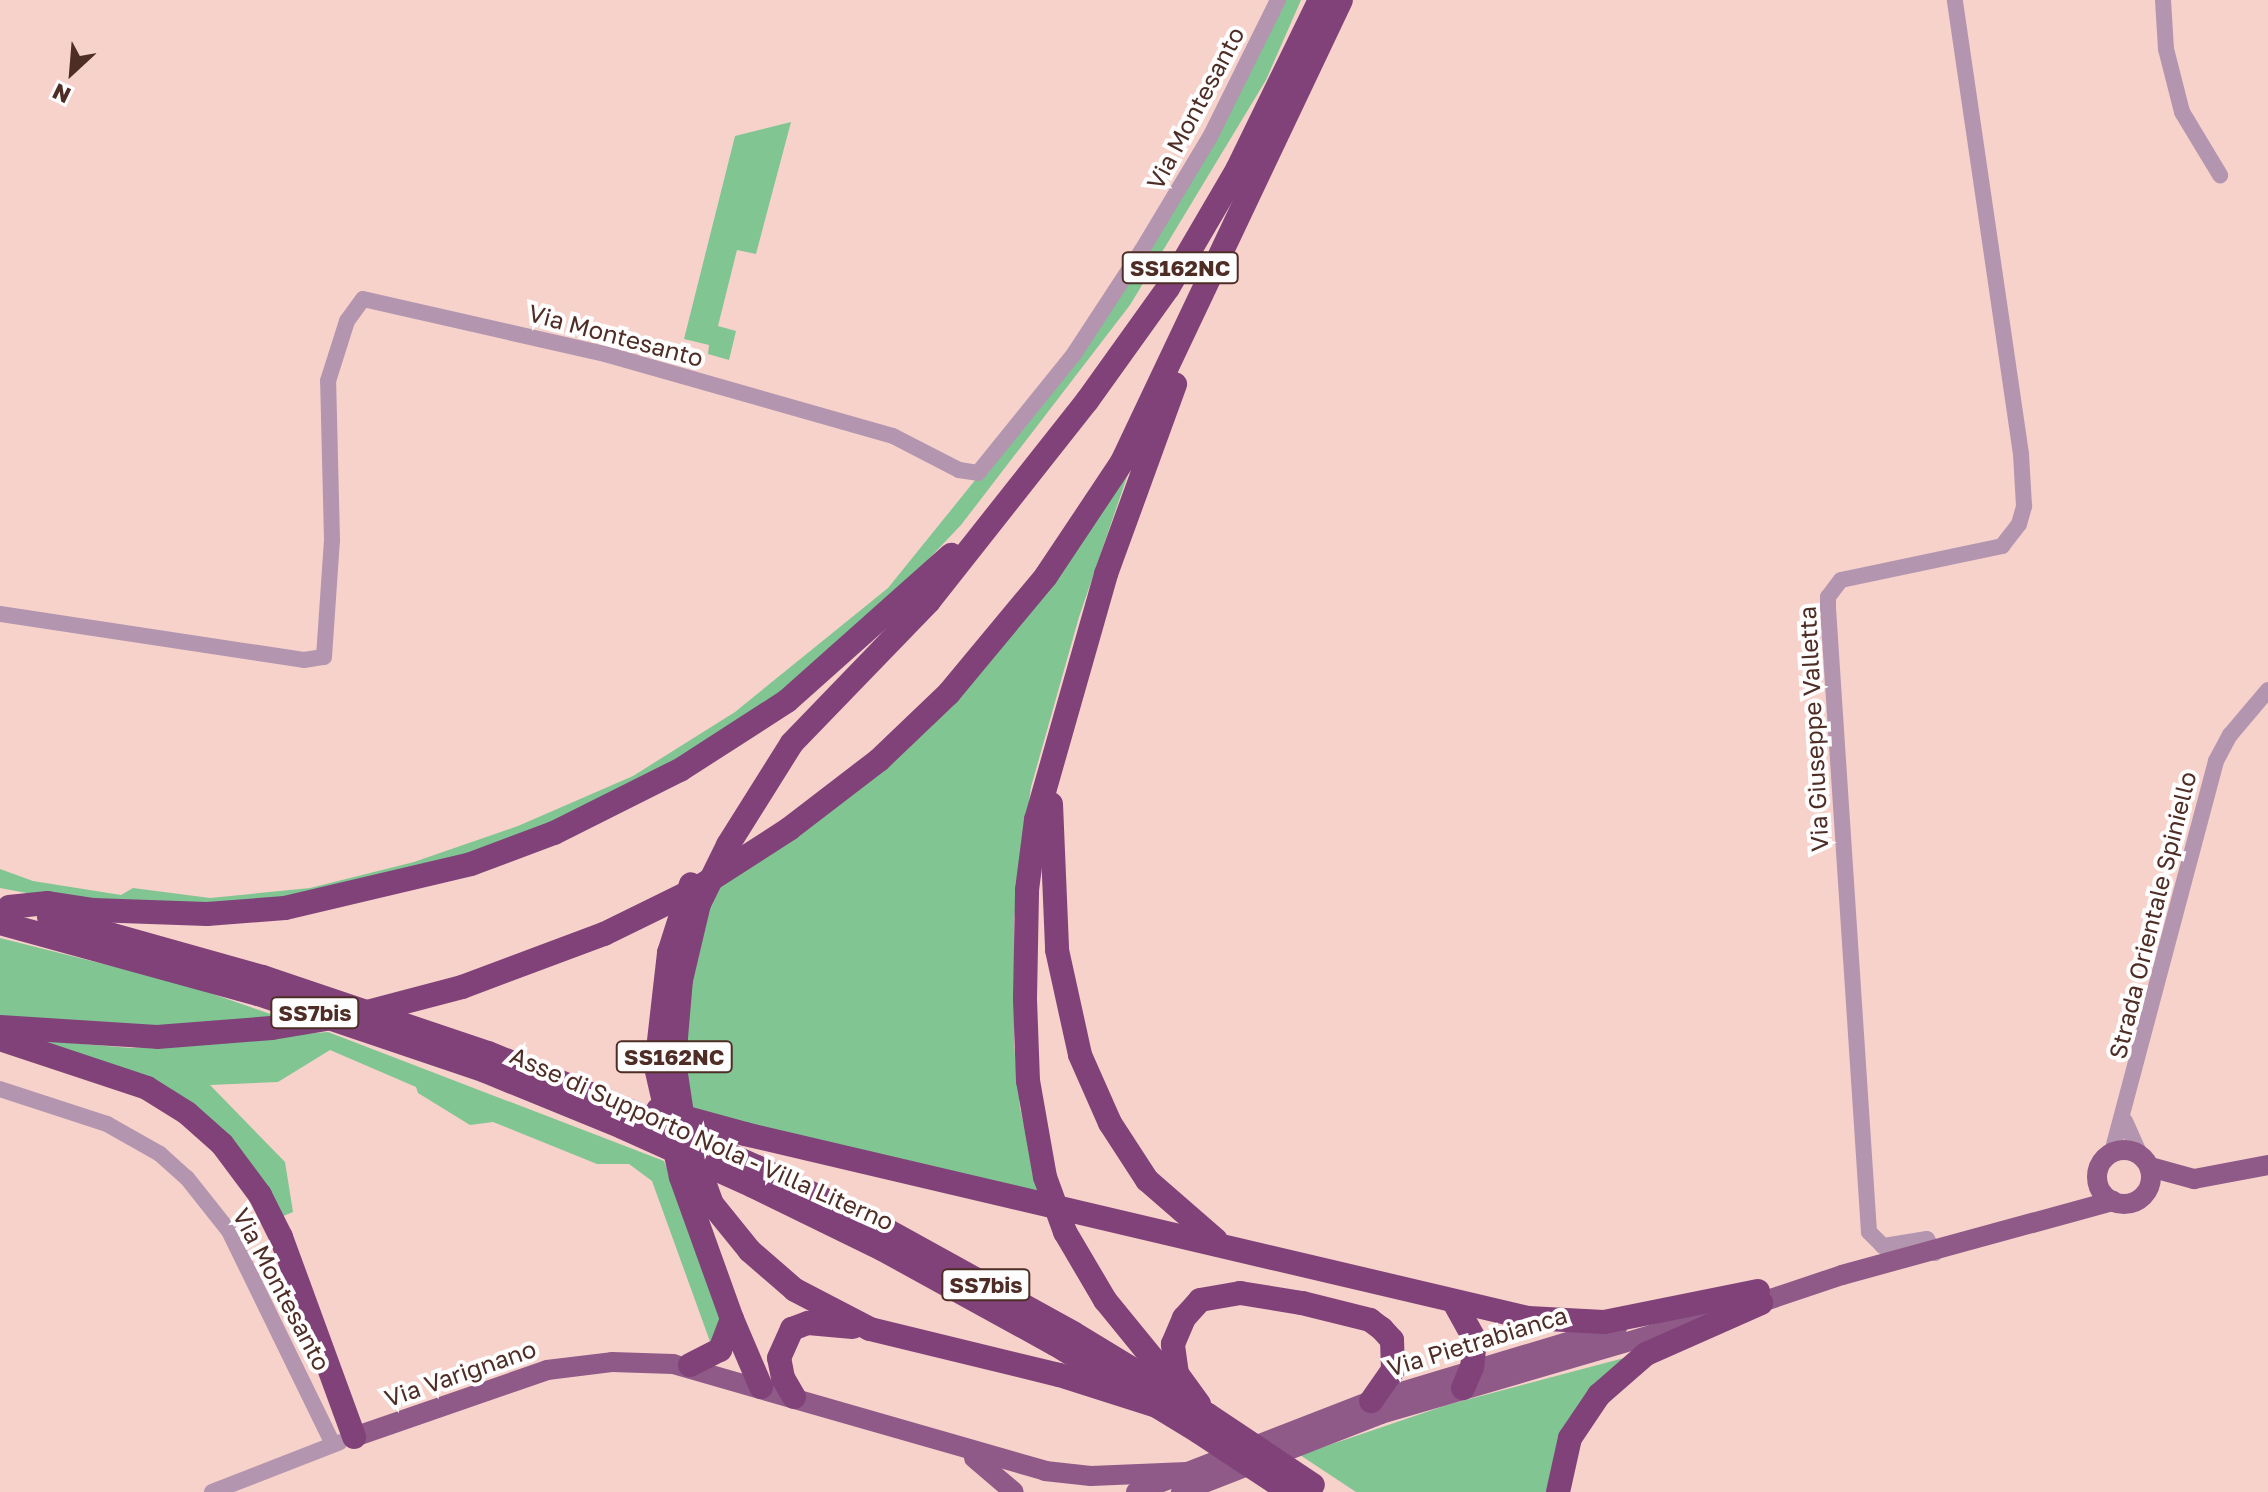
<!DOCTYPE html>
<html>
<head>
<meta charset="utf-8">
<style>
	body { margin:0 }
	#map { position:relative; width:2268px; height:1492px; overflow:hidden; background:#f6d2cb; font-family:"Golos Text",sans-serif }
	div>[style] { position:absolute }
	.green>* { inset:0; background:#81c593 }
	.minor>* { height:16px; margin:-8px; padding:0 8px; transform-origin:8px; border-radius:8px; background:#b495af }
	.major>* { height:20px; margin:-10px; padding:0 10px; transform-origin:10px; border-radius:10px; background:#8f5988 }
	.major>.ring { margin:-10px; padding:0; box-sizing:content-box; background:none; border:20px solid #8f5988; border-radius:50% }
	.highway>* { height:24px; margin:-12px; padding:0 12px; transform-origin:12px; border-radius:12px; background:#814279 }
	.highway-bridge>* { height:24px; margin:-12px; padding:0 12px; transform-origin:12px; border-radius:12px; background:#814279 }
	span { translate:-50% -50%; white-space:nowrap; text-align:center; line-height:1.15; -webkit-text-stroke:8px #fdfdfd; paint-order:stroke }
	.shield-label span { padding:2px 6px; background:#fdfdfd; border:2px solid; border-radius:6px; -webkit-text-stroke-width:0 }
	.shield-label { font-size:22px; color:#4e2d26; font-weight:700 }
	.street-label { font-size:24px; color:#4e2d26 }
	.north { position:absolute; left:32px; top:32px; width:80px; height:80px; -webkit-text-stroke:6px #fdfdfd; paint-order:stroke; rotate:206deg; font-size:22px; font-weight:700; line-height:32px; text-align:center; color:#4e2d26 }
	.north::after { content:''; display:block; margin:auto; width:28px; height:36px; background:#4e2d26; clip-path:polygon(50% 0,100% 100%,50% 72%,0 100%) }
</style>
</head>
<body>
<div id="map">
	<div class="green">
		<div style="clip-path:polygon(1281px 0,1301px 0,1266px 80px,1130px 305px,961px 525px,902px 587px,783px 692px,667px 770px,503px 845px,246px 906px,85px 904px,0 888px,0 869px,33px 881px,121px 895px,133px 888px,210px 898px,310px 888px,414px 862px,518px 826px,633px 776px,735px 712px,888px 588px,1081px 349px)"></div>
		<div style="clip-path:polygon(791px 122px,756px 254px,737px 250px,718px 326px,736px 331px,729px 360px,708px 354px,709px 345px,684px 339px,735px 136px)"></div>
		<div style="clip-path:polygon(1128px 474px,1079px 617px,1031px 787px,1023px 845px,1014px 919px,1014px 1045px,1020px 1108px,1041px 1196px,685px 1108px,681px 1030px,714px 890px,945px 709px,1049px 590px)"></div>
		<div style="clip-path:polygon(0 938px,187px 985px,282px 1018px,164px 1028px,0 1019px)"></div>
		<div style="clip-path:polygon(328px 1032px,664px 1161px,722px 1318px,712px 1347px,652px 1181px,629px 1164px,597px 1164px,493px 1122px,470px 1125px,418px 1093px,416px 1087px,330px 1050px,278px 1082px,210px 1085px,285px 1162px,293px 1212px,281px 1217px,219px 1134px,35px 1040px,131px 1048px)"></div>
		<div style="clip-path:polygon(1624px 1358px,1547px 1492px,1356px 1492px,1300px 1455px,1447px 1405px)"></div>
	</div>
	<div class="minor">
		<div style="left:2163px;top:0;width:49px;rotate:86.5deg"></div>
		<div style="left:2166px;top:49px;width:65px;rotate:75.7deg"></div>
		<div style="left:2182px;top:112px;width:74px;rotate:58.9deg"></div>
		<div style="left:0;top:614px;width:307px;rotate:8.6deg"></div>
		<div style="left:304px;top:660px;width:20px;rotate:-9deg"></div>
		<div style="left:324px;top:657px;width:117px;rotate:-86.1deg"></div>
		<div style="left:332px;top:540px;width:159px;rotate:-91.4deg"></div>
		<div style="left:328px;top:381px;width:63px;rotate:-72.4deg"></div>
		<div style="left:347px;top:321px;width:27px;rotate:-54deg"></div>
		<div style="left:363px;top:299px;width:248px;rotate:12.8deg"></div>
		<div style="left:605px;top:354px;width:299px;rotate:15.9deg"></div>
		<div style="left:893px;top:436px;width:74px;rotate:27.3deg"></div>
		<div style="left:959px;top:470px;width:19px;rotate:9deg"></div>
		<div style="left:978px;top:473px;width:153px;rotate:-51.1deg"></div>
		<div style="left:1074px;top:354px;width:124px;rotate:-56.8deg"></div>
		<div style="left:1142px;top:250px;width:132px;rotate:-59deg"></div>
		<div style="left:1210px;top:137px;width:153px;rotate:-63.6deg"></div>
		<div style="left:0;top:1089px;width:113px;rotate:18.1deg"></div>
		<div style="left:107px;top:1124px;width:61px;rotate:29.5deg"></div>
		<div style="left:160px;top:1154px;width:36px;rotate:42deg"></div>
		<div style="left:187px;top:1178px;width:68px;rotate:51.6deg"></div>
		<div style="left:229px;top:1231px;width:237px;rotate:64deg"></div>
		<div style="left:2125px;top:1121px;width:35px;rotate:66deg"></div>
		<div style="left:2112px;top:1152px;width:405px;rotate:-75.1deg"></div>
		<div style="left:2216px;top:761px;width:30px;rotate:-62deg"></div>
		<div style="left:2230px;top:735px;width:59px;rotate:-49.8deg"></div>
		<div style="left:1935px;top:1253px;width:16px;rotate:-120deg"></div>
		<div style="left:1927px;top:1239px;width:45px;rotate:171deg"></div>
		<div style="left:1883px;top:1246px;width:20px;rotate:-135deg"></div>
		<div style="left:1869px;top:1232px;width:625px;rotate:-93.76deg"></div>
		<div style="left:1828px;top:608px;width:11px;rotate:-90deg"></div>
		<div style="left:1828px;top:597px;width:21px;rotate:-53deg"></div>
		<div style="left:1841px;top:580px;width:165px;rotate:-11.9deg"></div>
		<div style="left:2002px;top:546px;width:28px;rotate:-52deg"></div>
		<div style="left:2019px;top:524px;width:19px;rotate:-74deg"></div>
		<div style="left:2024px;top:506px;width:52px;rotate:-93.3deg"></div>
		<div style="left:2021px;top:454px;width:459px;rotate:-98.3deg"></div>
		<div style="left:212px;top:1492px;width:137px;rotate:-21.3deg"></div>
	</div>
	<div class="major">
		<div class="ring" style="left:2097px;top:1150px;width:34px;height:34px"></div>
		<div style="left:2150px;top:1167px;width:46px;rotate:15.3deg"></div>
		<div style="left:2194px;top:1179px;width:75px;rotate:-10.7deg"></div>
		<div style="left:1747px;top:1307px;width:100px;rotate:-18.6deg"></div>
		<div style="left:1842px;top:1275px;width:281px;rotate:-15.3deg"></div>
		<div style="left:354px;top:1437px;width:204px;rotate:-19.1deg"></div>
		<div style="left:547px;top:1370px;width:65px;rotate:-7deg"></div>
		<div style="left:612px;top:1362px;width:61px;rotate:1.9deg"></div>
		<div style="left:673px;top:1364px;width:387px;rotate:16deg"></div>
		<div style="left:1045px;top:1471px;width:46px;rotate:6.2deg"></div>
		<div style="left:1091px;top:1476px;width:96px;rotate:-2.4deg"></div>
		<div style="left:974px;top:1458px;width:52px;rotate:40.4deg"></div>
		<div style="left:1136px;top:1492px;width:252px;rotate:-21.2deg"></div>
		<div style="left:1371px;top:1401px;width:257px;rotate:-16.7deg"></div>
		<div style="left:1181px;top:1492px;width:215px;rotate:-21.3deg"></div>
		<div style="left:1381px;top:1414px;width:338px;rotate:-16.3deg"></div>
	</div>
	<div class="highway">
		<div style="left:1051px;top:804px;width:146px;rotate:87.6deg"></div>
		<div style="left:1057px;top:950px;width:107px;rotate:77.6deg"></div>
		<div style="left:1080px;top:1055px;width:74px;rotate:66.2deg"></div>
		<div style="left:1110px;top:1123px;width:68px;rotate:57deg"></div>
		<div style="left:1147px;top:1180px;width:91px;rotate:41deg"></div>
		<div style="left:789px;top:829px;width:113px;rotate:-37.5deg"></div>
		<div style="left:879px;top:760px;width:97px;rotate:-43.7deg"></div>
		<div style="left:949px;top:693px;width:152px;rotate:-50.3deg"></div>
		<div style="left:1046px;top:576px;width:137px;rotate:-56.3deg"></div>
		<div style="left:1122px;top:462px;width:511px;rotate:-64.64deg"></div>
		<div style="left:9px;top:907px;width:39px;rotate:-6deg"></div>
		<div style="left:48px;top:903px;width:46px;rotate:8.8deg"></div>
		<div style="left:93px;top:910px;width:114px;rotate:2deg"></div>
		<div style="left:207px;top:914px;width:78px;rotate:-4.4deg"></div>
		<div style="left:285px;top:908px;width:191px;rotate:-13.3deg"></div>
		<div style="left:471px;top:864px;width:89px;rotate:-20.5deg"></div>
		<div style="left:554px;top:833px;width:141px;rotate:-26.6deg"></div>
		<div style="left:680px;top:770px;width:127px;rotate:-32.8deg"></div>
		<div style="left:787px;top:701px;width:220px;rotate:-41.7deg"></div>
		<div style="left:49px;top:917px;width:222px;rotate:15.7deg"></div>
		<div style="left:263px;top:977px;width:237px;rotate:18.7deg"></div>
		<div style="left:488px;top:1053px;width:126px;rotate:21.9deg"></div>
		<div style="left:0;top:923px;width:268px;rotate:15.4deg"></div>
		<div style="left:258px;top:994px;width:240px;rotate:18.7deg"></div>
		<div style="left:485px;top:1071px;width:148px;rotate:22.2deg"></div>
		<div style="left:462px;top:987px;width:152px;rotate:-20.5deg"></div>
		<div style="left:0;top:1027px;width:157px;rotate:3.6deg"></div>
		<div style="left:157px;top:1037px;width:115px;rotate:-4.5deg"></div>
		<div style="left:0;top:1039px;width:155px;rotate:18.4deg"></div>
		<div style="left:147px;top:1088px;width:47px;rotate:32deg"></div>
		<div style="left:187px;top:1113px;width:47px;rotate:41.5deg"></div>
		<div style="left:222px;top:1144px;width:64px;rotate:53.3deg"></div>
		<div style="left:260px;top:1195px;width:47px;rotate:63.4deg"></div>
		<div style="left:281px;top:1237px;width:213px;rotate:69.9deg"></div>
		<div style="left:745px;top:1134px;width:804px;rotate:13.22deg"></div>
		<div style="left:1528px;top:1318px;width:76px;rotate:3deg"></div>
		<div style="left:1604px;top:1322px;width:157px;rotate:-11.4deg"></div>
		<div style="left:757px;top:1167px;width:138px;rotate:25.8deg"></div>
		<div style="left:881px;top:1227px;width:219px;rotate:28.9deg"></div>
		<div style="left:1073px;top:1333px;width:158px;rotate:31.3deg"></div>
		<div style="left:1045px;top:1177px;width:97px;rotate:-100deg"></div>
		<div style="left:1028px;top:1081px;width:83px;rotate:-92.1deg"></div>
		<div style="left:1025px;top:998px;width:108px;rotate:-88.9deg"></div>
		<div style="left:1027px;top:890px;width:71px;rotate:-82.7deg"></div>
		<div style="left:1036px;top:820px;width:256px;rotate:-74.1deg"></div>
		<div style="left:1106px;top:574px;width:202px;rotate:-70deg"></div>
		<div style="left:753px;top:1186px;width:144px;rotate:26deg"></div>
		<div style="left:882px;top:1249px;width:197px;rotate:28.8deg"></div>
		<div style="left:1055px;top:1344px;width:169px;rotate:31.4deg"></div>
		<div style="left:1065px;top:1232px;width:79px;rotate:59.5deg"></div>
		<div style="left:1105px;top:1300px;width:104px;rotate:50.8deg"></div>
		<div style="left:1455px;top:1304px;width:41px;rotate:60.9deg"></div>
		<div style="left:1475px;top:1340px;width:27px;rotate:96deg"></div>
		<div style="left:1472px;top:1367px;width:23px;rotate:113deg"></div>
		<div style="left:732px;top:1319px;width:74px;rotate:66.9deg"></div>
		<div style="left:690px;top:1365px;width:34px;rotate:-27deg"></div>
		<div style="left:720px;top:1350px;width:33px;rotate:-69deg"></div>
		<div style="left:732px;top:1319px;width:151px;rotate:-109.8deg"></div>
		<div style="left:681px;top:1177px;width:113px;rotate:-102.8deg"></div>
		<div style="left:656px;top:1067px;width:115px;rotate:-83.5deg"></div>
		<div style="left:669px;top:953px;width:72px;rotate:-72.3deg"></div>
		<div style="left:794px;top:1397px;width:22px;rotate:-120deg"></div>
		<div style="left:783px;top:1378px;width:20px;rotate:-101deg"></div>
		<div style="left:779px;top:1358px;width:32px;rotate:-66deg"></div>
		<div style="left:792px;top:1329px;width:17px;rotate:-21deg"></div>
		<div style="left:808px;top:1323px;width:45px;rotate:5.1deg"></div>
		<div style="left:1199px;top:1404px;width:37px;rotate:-126deg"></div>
		<div style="left:1177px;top:1374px;width:30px;rotate:-98deg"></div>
		<div style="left:1173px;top:1344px;width:28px;rotate:-67deg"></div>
		<div style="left:1184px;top:1318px;width:24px;rotate:-48deg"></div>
		<div style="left:1200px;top:1300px;width:41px;rotate:-9.9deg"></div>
		<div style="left:1240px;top:1293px;width:63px;rotate:9.2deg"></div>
		<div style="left:1302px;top:1303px;width:70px;rotate:14deg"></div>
		<div style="left:1370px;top:1320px;width:15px;rotate:37deg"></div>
		<div style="left:1382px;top:1329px;width:15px;rotate:48deg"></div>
		<div style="left:1392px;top:1340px;width:30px;rotate:88deg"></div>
		<div style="left:1393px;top:1370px;width:38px;rotate:125deg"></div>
		<div style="left:1157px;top:1406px;width:103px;rotate:-162.4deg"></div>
		<div style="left:1059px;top:1375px;width:195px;rotate:-166.3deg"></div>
		<div style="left:870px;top:1329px;width:85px;rotate:-152.5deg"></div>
		<div style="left:795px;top:1290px;width:60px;rotate:-139.1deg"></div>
		<div style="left:750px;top:1251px;width:60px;rotate:-129deg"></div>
		<div style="left:712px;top:1204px;width:82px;rotate:-110deg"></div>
		<div style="left:684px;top:1127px;width:67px;rotate:-98.6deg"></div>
		<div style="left:674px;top:1061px;width:81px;rotate:-85.1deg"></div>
		<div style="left:681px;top:980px;width:78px;rotate:-76.7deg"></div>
		<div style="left:699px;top:904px;width:66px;rotate:-63.8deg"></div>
		<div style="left:728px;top:845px;width:120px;rotate:-57.9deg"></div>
		<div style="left:792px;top:743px;width:197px;rotate:-46deg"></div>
		<div style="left:929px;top:601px;width:255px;rotate:-51.7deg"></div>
		<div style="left:1087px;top:401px;width:139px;rotate:-54.4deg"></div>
		<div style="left:1168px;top:288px;width:137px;rotate:-59.7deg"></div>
		<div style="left:1237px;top:170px;width:189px;rotate:-64deg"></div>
		<div style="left:1558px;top:1492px;width:55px;rotate:-77.5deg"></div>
		<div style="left:1570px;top:1438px;width:52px;rotate:-56deg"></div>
		<div style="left:1599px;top:1395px;width:62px;rotate:-41.1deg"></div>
		<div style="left:1646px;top:1354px;width:126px;rotate:-23.9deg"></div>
	</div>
	<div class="highway-bridge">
		<div style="left:604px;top:934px;width:102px;rotate:-26.1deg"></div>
		<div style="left:696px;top:889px;width:111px;rotate:-32.8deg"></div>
		<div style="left:272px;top:1028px;width:92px;rotate:-9.4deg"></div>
		<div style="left:363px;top:1013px;width:102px;rotate:-14.7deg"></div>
		<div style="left:605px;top:1100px;width:166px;rotate:23.8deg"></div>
		<div style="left:658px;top:1110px;width:90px;rotate:15.4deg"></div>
		<div style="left:622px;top:1127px;width:144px;rotate:24.2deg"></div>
		<div style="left:1045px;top:1177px;width:59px;rotate:70deg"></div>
		<div style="left:1208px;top:1415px;width:126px;rotate:33.7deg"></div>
		<div style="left:1199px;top:1432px;width:109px;rotate:33.4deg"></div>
	</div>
	<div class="shield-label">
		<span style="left:1180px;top:268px">SS162NC</span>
		<span style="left:315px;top:1013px">SS7bis</span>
		<span style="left:674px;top:1057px">SS162NC</span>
		<span style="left:986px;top:1285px">SS7bis</span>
	</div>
	<div class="street-label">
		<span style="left:1195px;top:108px;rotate:-62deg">Via Montesanto</span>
		<span style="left:616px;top:335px;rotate:15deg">Via Montesanto</span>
		<span style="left:1813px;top:729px;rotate:-93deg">Via Giuseppe Valletta</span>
		<span style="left:2152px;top:915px;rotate:-76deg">Strada Orientale Spiniello</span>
		<span style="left:702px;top:1138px;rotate:24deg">Asse di Supporto Nola - Villa Literno</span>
		<span style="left:282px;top:1289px;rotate:62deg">Via Montesanto</span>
		<span style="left:1477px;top:1341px;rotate:-17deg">Via Pietrabianca</span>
		<span style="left:460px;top:1373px;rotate:-19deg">Via Varignano</span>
	</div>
	<div class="north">N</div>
</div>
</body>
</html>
